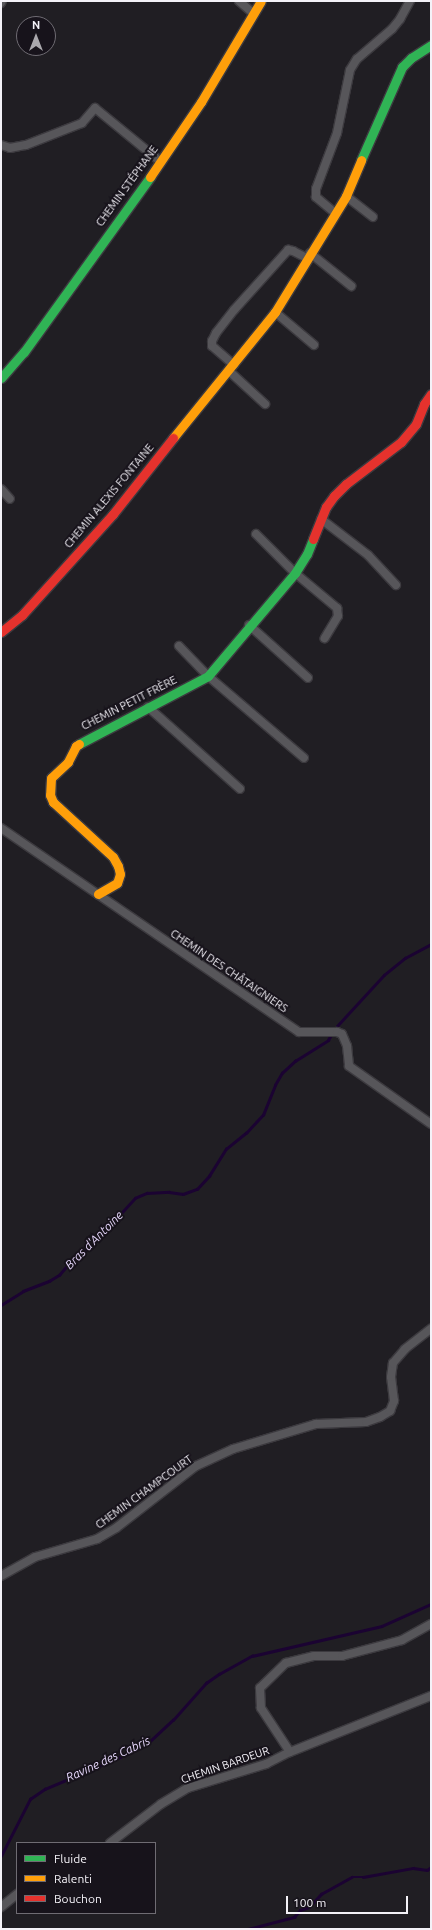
<!DOCTYPE html>
<html>
<head>
<meta charset="utf-8">
<style>
	body { margin:0 }
	#map { position:relative; width:432px; height:1930px; overflow:hidden; background:#201e23; font-family:Ubuntu,sans-serif }
	div>[style] { position:absolute }
	.stream>* { height:2.5px; margin:-1.25px; padding:0 1.25px; transform-origin:1.25px; border-radius:1.25px; background:#1b0332 }
	.roads { filter:drop-shadow(1px 0 #3c3a3f) drop-shadow(-1px 0 #3c3a3f) drop-shadow(0 1px #3c3a3f) drop-shadow(0 -1px #3c3a3f) }
	.street>* { height:8px; margin:-4px; padding:0 4px; transform-origin:4px; border-radius:4px; background:#57565a }
	.fast>* { height:9px; margin:-4.5px; padding:0 4.5px; transform-origin:4.5px; border-radius:4.5px; background:#30b455 }
	.slow>* { height:9px; margin:-4.5px; padding:0 4.5px; transform-origin:4.5px; border-radius:4.5px; background:#ff9f0a }
	.jam>* { height:9px; margin:-4.5px; padding:0 4.5px; transform-origin:4.5px; border-radius:4.5px; background:#e5322d }
	span { translate:-50% -50%; white-space:nowrap; text-align:center; line-height:1.15; -webkit-text-stroke:4px #17131b; paint-order:stroke }
	.street-label { font-size:11px; color:#f4f2f8 }
	.water-label { font-size:12px; color:#e6d7fb; font-style:italic }
	.frame { position:absolute; inset:0; border:2px solid #f4f2f8; pointer-events:none }
	.legend { position:absolute; left:16px; top:1842px; width:140px; height:72px; box-sizing:border-box; background:#17131b; border:1px solid #6f6c73; margin:0; padding:5px 7px; list-style:none; font-size:12px; color:#f4f2f8 }
	.legend li { display:flex; align-items:center; gap:8px; height:20px }
	.legend b { width:20px; border:1px solid #6f6c73 }
	.north { position:absolute; left:16px; top:16px; width:40px; height:40px; box-sizing:border-box; background:#17131b; border:1px solid #6f6c73; border-radius:50%; rotate:0deg; font-size:11px; font-weight:700; line-height:16px; text-align:center; color:#f4f2f8 }
	.north::after { content:''; display:block; margin:auto; width:14px; height:18px; background:#aaa8ad; clip-path:polygon(50% 0,100% 100%,50% 72%,0 100%) }
	.scale { position:absolute; left:286px; top:1896px; width:122px; height:18px; box-sizing:border-box; border:2px solid #f4f2f8; border-top:0; padding-left:5px; font-size:12px; line-height:14px; white-space:nowrap; color:#f4f2f8; -webkit-text-stroke:3px #17131b; paint-order:stroke }
</style>
</head>
<body>
<div id="map">
	<div class="stream">
		<div style="left:337px;top:1026px;width:69px;rotate:-47.3deg"></div>
		<div style="left:384px;top:975px;width:27px;rotate:-39deg"></div>
		<div style="left:405px;top:958px;width:30px;rotate:-28deg"></div>
		<div style="left:1px;top:1305px;width:26px;rotate:-32deg"></div>
		<div style="left:23px;top:1291px;width:28px;rotate:-21deg"></div>
		<div style="left:49px;top:1281px;width:12px;rotate:-31deg"></div>
		<div style="left:59px;top:1275px;width:20px;rotate:-49deg"></div>
		<div style="left:72px;top:1260px;width:26px;rotate:-37deg"></div>
		<div style="left:93px;top:1244px;width:62px;rotate:-47.6deg"></div>
		<div style="left:135px;top:1198px;width:13px;rotate:-23deg"></div>
		<div style="left:147px;top:1193px;width:22px;rotate:-3deg"></div>
		<div style="left:169px;top:1192px;width:14px;rotate:8deg"></div>
		<div style="left:183px;top:1194px;width:15px;rotate:-20deg"></div>
		<div style="left:197px;top:1189px;width:18px;rotate:-47deg"></div>
		<div style="left:209px;top:1176px;width:32px;rotate:-58deg"></div>
		<div style="left:226px;top:1149px;width:26px;rotate:-39deg"></div>
		<div style="left:246px;top:1133px;width:25px;rotate:-47deg"></div>
		<div style="left:263px;top:1115px;width:32px;rotate:-68deg"></div>
		<div style="left:275px;top:1085px;width:14px;rotate:-60deg"></div>
		<div style="left:282px;top:1073px;width:18px;rotate:-43deg"></div>
		<div style="left:295px;top:1061px;width:39px;rotate:-32deg"></div>
		<div style="left:328px;top:1040px;width:6px;rotate:-59deg"></div>
		<div style="left:1px;top:1856px;width:64px;rotate:-63deg"></div>
		<div style="left:30px;top:1799px;width:18px;rotate:-34deg"></div>
		<div style="left:45px;top:1789px;width:89px;rotate:-23.1deg"></div>
		<div style="left:127px;top:1754px;width:24px;rotate:-28deg"></div>
		<div style="left:148px;top:1743px;width:34px;rotate:-43deg"></div>
		<div style="left:173px;top:1720px;width:50px;rotate:-48.3deg"></div>
		<div style="left:206px;top:1683px;width:16px;rotate:-35deg"></div>
		<div style="left:219px;top:1674px;width:38px;rotate:-29deg"></div>
		<div style="left:252px;top:1656px;width:133px;rotate:-13deg"></div>
		<div style="left:382px;top:1626px;width:54px;rotate:-24.2deg"></div>
		<div style="left:248px;top:1929px;width:48px;rotate:-14.6deg"></div>
		<div style="left:294px;top:1917px;width:9px;rotate:-49deg"></div>
		<div style="left:300px;top:1910px;width:9px;rotate:-18deg"></div>
		<div style="left:309px;top:1907px;width:18px;rotate:-47deg"></div>
		<div style="left:321px;top:1894px;width:35px;rotate:-29deg"></div>
		<div style="left:352px;top:1877px;width:11px"></div>
		<div style="left:363px;top:1877px;width:51px;rotate:-10.2deg"></div>
		<div style="left:413px;top:1868px;width:14px;rotate:8deg"></div>
		<div style="left:427px;top:1870px;width:5px;rotate:-37deg"></div>
	</div>
	<div class="roads">
		<div class="street">
			<div style="left:239px;top:1px;width:18px;rotate:41deg"></div>
			<div style="left:1px;top:3px;width:2px;rotate:-63deg"></div>
			<div style="left:1px;top:145px;width:9px;rotate:18deg"></div>
			<div style="left:10px;top:148px;width:16px;rotate:-11deg"></div>
			<div style="left:26px;top:145px;width:60px;rotate:-21.4deg"></div>
			<div style="left:82px;top:123px;width:20px;rotate:-49deg"></div>
			<div style="left:95px;top:108px;width:85px;rotate:39.3deg"></div>
			<div style="left:346px;top:196px;width:34px;rotate:38deg"></div>
			<div style="left:335px;top:213px;width:25px;rotate:-140deg"></div>
			<div style="left:316px;top:197px;width:8px;rotate:-90deg"></div>
			<div style="left:316px;top:189px;width:60px;rotate:-69.4deg"></div>
			<div style="left:337px;top:133px;width:64px;rotate:-78.3deg"></div>
			<div style="left:350px;top:70px;width:13px;rotate:-58deg"></div>
			<div style="left:357px;top:59px;width:46px;rotate:-40.6deg"></div>
			<div style="left:392px;top:29px;width:13px;rotate:-51deg"></div>
			<div style="left:400px;top:19px;width:21px;rotate:-61deg"></div>
			<div style="left:310px;top:253px;width:53px;rotate:38.8deg"></div>
			<div style="left:275px;top:312px;width:51px;rotate:40.2deg"></div>
			<div style="left:234px;top:365px;width:29px;rotate:-139deg"></div>
			<div style="left:212px;top:346px;width:5px;rotate:-90deg"></div>
			<div style="left:212px;top:341px;width:9px;rotate:-63deg"></div>
			<div style="left:216px;top:333px;width:29px;rotate:-52deg"></div>
			<div style="left:234px;top:310px;width:81px;rotate:-48deg"></div>
			<div style="left:288px;top:250px;width:5px;rotate:11deg"></div>
			<div style="left:293px;top:251px;width:16px;rotate:27deg"></div>
			<div style="left:229px;top:371px;width:49px;rotate:42.5deg"></div>
			<div style="left:1px;top:489px;width:13px;rotate:48deg"></div>
			<div style="left:321px;top:519px;width:59px;rotate:37.5deg"></div>
			<div style="left:368px;top:555px;width:41px;rotate:47deg"></div>
			<div style="left:256px;top:534px;width:55px;rotate:45deg"></div>
			<div style="left:295px;top:573px;width:55px;rotate:39.8deg"></div>
			<div style="left:337px;top:608px;width:8px;rotate:83deg"></div>
			<div style="left:338px;top:616px;width:26px;rotate:121deg"></div>
			<div style="left:249px;top:625px;width:79px;rotate:41.9deg"></div>
			<div style="left:179px;top:646px;width:42px;rotate:46deg"></div>
			<div style="left:208px;top:676px;width:126px;rotate:40.5deg"></div>
			<div style="left:148px;top:707px;width:123px;rotate:41.7deg"></div>
			<div style="left:1px;top:828px;width:361px;rotate:34.4deg"></div>
			<div style="left:299px;top:1032px;width:38px"></div>
			<div style="left:337px;top:1032px;width:5px;rotate:22deg"></div>
			<div style="left:342px;top:1034px;width:13px;rotate:67deg"></div>
			<div style="left:347px;top:1046px;width:20px;rotate:84deg"></div>
			<div style="left:349px;top:1066px;width:100px;rotate:35.3deg"></div>
			<div style="left:1px;top:1576px;width:39px;rotate:-29deg"></div>
			<div style="left:35px;top:1557px;width:65px;rotate:-16.2deg"></div>
			<div style="left:97px;top:1539px;width:22px;rotate:-30deg"></div>
			<div style="left:116px;top:1528px;width:101px;rotate:-37.8deg"></div>
			<div style="left:196px;top:1466px;width:41px;rotate:-24.7deg"></div>
			<div style="left:233px;top:1449px;width:87px;rotate:-16.8deg"></div>
			<div style="left:316px;top:1424px;width:50px;rotate:-2.3deg"></div>
			<div style="left:366px;top:1422px;width:15px;rotate:-20deg"></div>
			<div style="left:380px;top:1417px;width:12px;rotate:-31deg"></div>
			<div style="left:390px;top:1411px;width:11px;rotate:-68deg"></div>
			<div style="left:394px;top:1401px;width:24px;rotate:-97deg"></div>
			<div style="left:391px;top:1377px;width:14px;rotate:-82deg"></div>
			<div style="left:393px;top:1363px;width:18px;rotate:-49deg"></div>
			<div style="left:405px;top:1349px;width:33px;rotate:-38deg"></div>
			<div style="left:290px;top:1752px;width:152px;rotate:-21.7deg"></div>
			<div style="left:110px;top:1843px;width:64px;rotate:-37.4deg"></div>
			<div style="left:161px;top:1804px;width:31px;rotate:-31deg"></div>
			<div style="left:188px;top:1788px;width:82px;rotate:-17.1deg"></div>
			<div style="left:266px;top:1764px;width:27px;rotate:-27deg"></div>
			<div style="left:290px;top:1752px;width:53px;rotate:-123.4deg"></div>
			<div style="left:261px;top:1708px;width:20px;rotate:-93deg"></div>
			<div style="left:260px;top:1688px;width:36px;rotate:-44deg"></div>
			<div style="left:286px;top:1663px;width:29px;rotate:-14deg"></div>
			<div style="left:314px;top:1656px;width:28px"></div>
			<div style="left:342px;top:1656px;width:62px;rotate:-14.9deg"></div>
			<div style="left:402px;top:1640px;width:33px;rotate:-29deg"></div>
			<div style="left:1px;top:1907px;width:21px;rotate:-39deg"></div>
		</div>
		<div class="fast">
			<div style="left:361px;top:160px;width:102px;rotate:-66.2deg"></div>
			<div style="left:402px;top:67px;width:13px;rotate:-45deg"></div>
			<div style="left:411px;top:58px;width:24px;rotate:-33deg"></div>
			<div style="left:1px;top:378px;width:35px;rotate:-49deg"></div>
			<div style="left:24px;top:352px;width:216px;rotate:-54.2deg"></div>
			<div style="left:79px;top:744px;width:146px;rotate:-27.8deg"></div>
			<div style="left:208px;top:676px;width:135px;rotate:-49.8deg"></div>
			<div style="left:295px;top:573px;width:22px;rotate:-58deg"></div>
			<div style="left:307px;top:554px;width:16px;rotate:-68deg"></div>
		</div>
		<div class="slow">
			<div style="left:150px;top:177px;width:91px;rotate:-55.8deg"></div>
			<div style="left:201px;top:102px;width:117px;rotate:-59.3deg"></div>
			<div style="left:173px;top:438px;width:162px;rotate:-51deg"></div>
			<div style="left:275px;top:312px;width:136px;rotate:-58.5deg"></div>
			<div style="left:346px;top:196px;width:39px;rotate:-67deg"></div>
			<div style="left:79px;top:744px;width:4px;rotate:146deg"></div>
			<div style="left:76px;top:746px;width:18px;rotate:117deg"></div>
			<div style="left:68px;top:762px;width:23px;rotate:137deg"></div>
			<div style="left:51px;top:778px;width:17px;rotate:93deg"></div>
			<div style="left:50px;top:795px;width:8px;rotate:67deg"></div>
			<div style="left:53px;top:802px;width:81px;rotate:42.5deg"></div>
			<div style="left:113px;top:857px;width:10px;rotate:61deg"></div>
			<div style="left:118px;top:866px;width:8px;rotate:76deg"></div>
			<div style="left:120px;top:874px;width:9px;rotate:108deg"></div>
			<div style="left:117px;top:883px;width:22px;rotate:150deg"></div>
		</div>
		<div class="jam">
			<div style="left:313px;top:539px;width:35px;rotate:-68deg"></div>
			<div style="left:326px;top:507px;width:14px;rotate:-54deg"></div>
			<div style="left:334px;top:496px;width:17px;rotate:-45deg"></div>
			<div style="left:346px;top:484px;width:69px;rotate:-37.4deg"></div>
			<div style="left:401px;top:442px;width:23px;rotate:-50deg"></div>
			<div style="left:416px;top:424px;width:22px;rotate:-68deg"></div>
			<div style="left:424px;top:404px;width:12px;rotate:-55deg"></div>
			<div style="left:1px;top:632px;width:27px;rotate:-39deg"></div>
			<div style="left:22px;top:615px;width:136px;rotate:-48deg"></div>
			<div style="left:113px;top:514px;width:97px;rotate:-51.7deg"></div>
		</div>
	</div>
	<div class="street-label">
		<span style="left:127px;top:186px;rotate:-54deg">CHEMIN STÉPHANE</span>
		<span style="left:109px;top:496px;rotate:-50deg">CHEMIN ALEXIS FONTAINE</span>
		<span style="left:129px;top:703px;rotate:-27deg">CHEMIN PETIT FRÈRE</span>
		<span style="left:229px;top:971px;rotate:34deg">CHEMIN DES CHÂTAIGNIERS</span>
		<span style="left:144px;top:1492px;rotate:-36deg">CHEMIN CHAMPCOURT</span>
		<span style="left:225px;top:1765px;rotate:-19deg">CHEMIN BARDEUR</span>
	</div>
	<div class="water-label">
		<span style="left:94px;top:1240px;rotate:-45deg">Bras d'Antoine</span>
		<span style="left:108px;top:1759px;rotate:-25deg">Ravine des Cabris</span>
	</div>
	<div class="frame"></div>
	<ul class="legend">
	<li><b style="height:5px;background:#30b455"></b>Fluide</li>
	<li><b style="height:5px;background:#ff9f0a"></b>Ralenti</li>
	<li><b style="height:5px;background:#e5322d"></b>Bouchon</li>
	</ul>
	<div class="north">N</div>
	<div class="scale">100 m</div>
</div>
</body>
</html>
